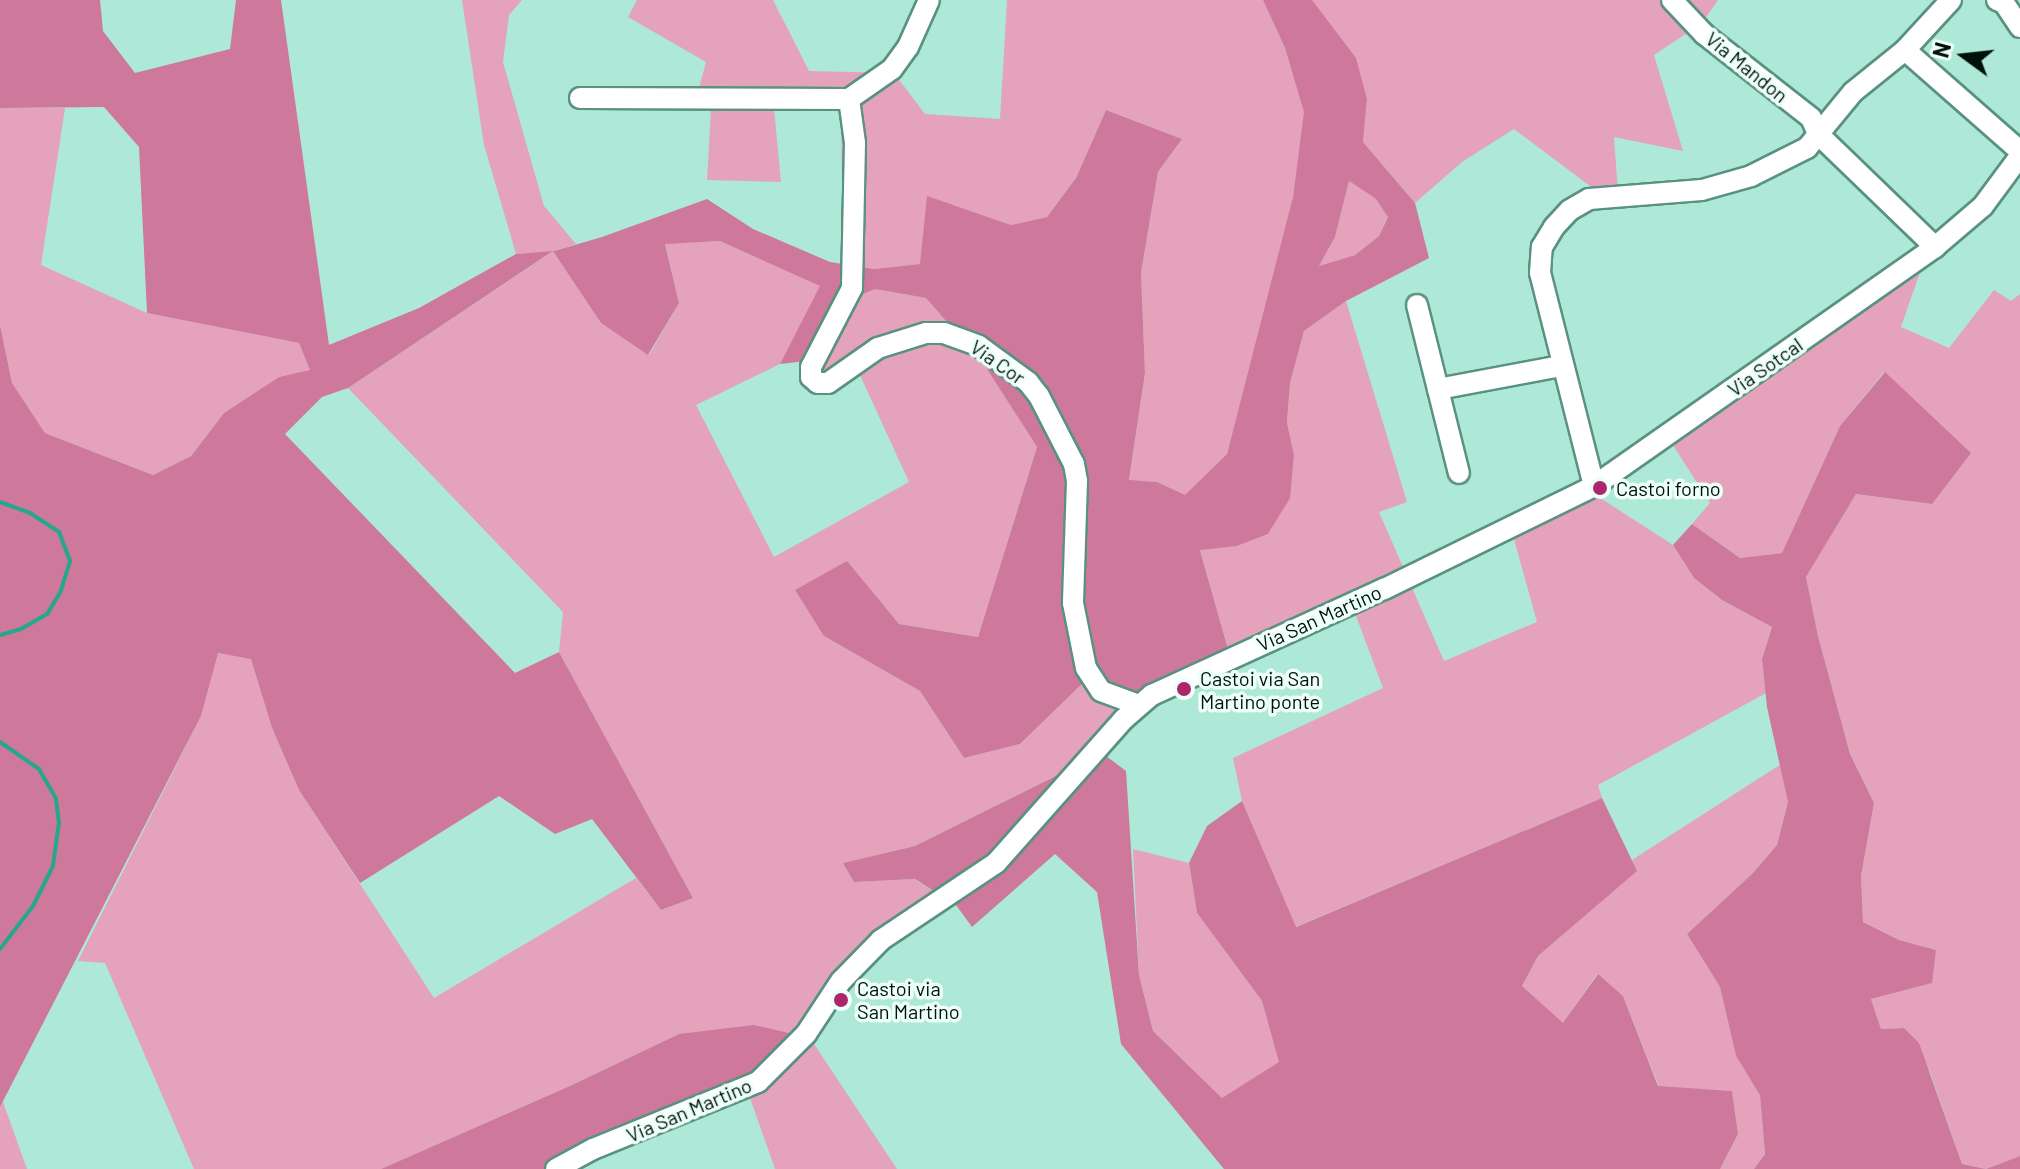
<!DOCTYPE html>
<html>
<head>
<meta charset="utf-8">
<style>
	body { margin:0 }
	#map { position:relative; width:2020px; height:1169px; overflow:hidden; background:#aee8d7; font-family:Barlow,sans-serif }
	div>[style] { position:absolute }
	.green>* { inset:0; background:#e4a3bb }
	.forest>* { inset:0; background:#ce789b }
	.stream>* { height:4px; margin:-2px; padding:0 2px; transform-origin:2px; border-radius:2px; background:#26a78c }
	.roads { filter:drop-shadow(2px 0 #599182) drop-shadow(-2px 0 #599182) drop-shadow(0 2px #599182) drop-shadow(0 -2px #599182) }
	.minor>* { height:20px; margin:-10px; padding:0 10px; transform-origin:10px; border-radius:10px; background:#fff }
	.dots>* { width:22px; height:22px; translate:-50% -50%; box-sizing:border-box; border:4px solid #eefff9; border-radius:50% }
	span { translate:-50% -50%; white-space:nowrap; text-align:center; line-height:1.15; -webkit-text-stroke:7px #eefff9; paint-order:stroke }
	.street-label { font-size:20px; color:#00100b }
	.poi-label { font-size:20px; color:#00100b }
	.left { translate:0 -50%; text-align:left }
	.north { position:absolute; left:1924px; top:16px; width:80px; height:80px; -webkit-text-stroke:6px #eefff9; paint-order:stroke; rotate:285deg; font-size:22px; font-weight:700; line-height:32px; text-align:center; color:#00100b }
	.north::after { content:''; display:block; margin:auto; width:28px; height:36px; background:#00100b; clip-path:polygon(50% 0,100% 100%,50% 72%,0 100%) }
</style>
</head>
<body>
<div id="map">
	<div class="green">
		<div style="clip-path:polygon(462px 0,522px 0,509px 15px,503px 62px,544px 206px,576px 244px,554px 251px,601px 323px,649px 355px,679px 303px,665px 243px,720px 241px,821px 286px,780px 364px,696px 405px,774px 557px,909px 482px,854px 362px,814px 381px,856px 297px,875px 289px,926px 298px,985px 366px,1037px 447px,978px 637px,899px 624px,847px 562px,824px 636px,920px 691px,964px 758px,1020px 744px,1087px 679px,1147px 694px,1102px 753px,915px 846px,844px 863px,854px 882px,914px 879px,956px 905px,905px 928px,846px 988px,810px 1038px,897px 1169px,775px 1169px,749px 1095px,679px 1034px,572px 1085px,381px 1169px,194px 1169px,105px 963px,78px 961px,201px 716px,217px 653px,251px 658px,272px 728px,299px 790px,434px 998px,636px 878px,661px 910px,693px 898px,559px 652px,563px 612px,348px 388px,552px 252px,516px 254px,484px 145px)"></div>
		<div style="clip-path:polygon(637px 0,773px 0,809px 71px,894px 73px,925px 114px,1000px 119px,1007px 0,1263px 0,1285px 48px,1305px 112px,1293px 197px,1279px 263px,1227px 454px,1185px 496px,1157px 482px,1129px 481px,1145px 373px,1141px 273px,1158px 172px,1182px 139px,1106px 110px,1076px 178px,1047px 217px,1011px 225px,928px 197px,921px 264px,874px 269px,843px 264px,841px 105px,774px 108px,781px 182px,707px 180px,711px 110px,694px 107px,706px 62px,628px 17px)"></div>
		<div style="clip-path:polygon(1312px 0,1718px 0,1702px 23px,1654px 55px,1683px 151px,1614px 137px,1618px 192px,1598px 192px,1514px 129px,1462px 162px,1415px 203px,1363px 142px,1367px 99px)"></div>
		<div style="clip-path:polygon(0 108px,65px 108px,41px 265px,147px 313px,299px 343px,311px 371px,279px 377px,224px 413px,191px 456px,153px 475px,45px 433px,12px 383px,0 325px)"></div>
		<div style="clip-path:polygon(1349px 181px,1376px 199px,1388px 216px,1379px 236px,1355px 255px,1319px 266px,1335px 237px)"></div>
		<div style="clip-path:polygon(1926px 255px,1901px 327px,1949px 348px,1994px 290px,2011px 301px,2020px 294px,2020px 1156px,1986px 1169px,1962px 1164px,1930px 1072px,1904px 1028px,1881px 1029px,1871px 999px,1931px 983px,1936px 950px,1899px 940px,1863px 922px,1861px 876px,1874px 803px,1850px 754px,1818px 636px,1806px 577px,1856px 494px,1932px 504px,1897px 386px,1884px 372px,1840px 426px,1782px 553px,1740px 558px,1692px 524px,1710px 503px,1662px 428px)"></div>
		<div style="clip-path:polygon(1346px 301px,1407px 502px,1379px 512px,1444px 661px,1537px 622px,1512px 532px,1594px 494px,1673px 545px,1694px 578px,1722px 600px,1772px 627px,1762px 659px,1766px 693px,1598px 785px,1602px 798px,1295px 927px,1242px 801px,1233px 758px,1383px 688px,1350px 600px,1229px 653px,1200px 549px,1237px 546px,1268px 534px,1289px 498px,1294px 455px,1287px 423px,1290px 383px,1304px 331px)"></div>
		<div style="clip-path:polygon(1781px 764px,1788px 802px,1777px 845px,1753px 873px,1687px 934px,1720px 987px,1736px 1056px,1760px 1094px,1765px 1154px,1754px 1169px,1720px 1169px,1738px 1134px,1732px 1091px,1659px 1087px,1623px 996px,1597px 974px,1563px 1024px,1522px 986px,1538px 956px,1636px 871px,1632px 860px)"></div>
		<div style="clip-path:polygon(1133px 849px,1189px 863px,1197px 913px,1262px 1001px,1280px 1063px,1222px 1098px,1153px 1031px,1139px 975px)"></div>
		<div style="clip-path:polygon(3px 1102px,27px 1169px,0 1169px,0 1107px)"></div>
	</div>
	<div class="forest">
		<div style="clip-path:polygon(evenodd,0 0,100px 0,103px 31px,135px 73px,230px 49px,236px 0,281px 0,329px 345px,419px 308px,516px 254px,554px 251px,602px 237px,707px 199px,753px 229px,830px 262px,874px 269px,920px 264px,927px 196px,1011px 225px,1047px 217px,1076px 178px,1106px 110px,1182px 139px,1158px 172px,1141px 273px,1145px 373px,1129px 480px,1157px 482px,1185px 495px,1227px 454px,1293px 197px,1304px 112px,1285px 48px,1263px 0,1312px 0,1356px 58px,1367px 99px,1363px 142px,1415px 203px,1429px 258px,1346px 301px,1304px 331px,1290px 383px,1287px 423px,1294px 455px,1290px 498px,1268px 534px,1237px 546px,1200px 550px,1229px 653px,1147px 694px,1087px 679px,1020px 744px,964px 758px,920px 691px,824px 636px,795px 590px,847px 561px,899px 624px,978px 637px,1037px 447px,985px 366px,926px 298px,875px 289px,856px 297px,815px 360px,780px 364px,820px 286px,720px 241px,665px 244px,679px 303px,648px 355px,601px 323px,553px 251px,348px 388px,322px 397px,285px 434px,515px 673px,559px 652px,693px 898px,661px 910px,592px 819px,555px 834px,499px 796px,360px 883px,299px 790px,272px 728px,251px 659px,218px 653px,201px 716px,0 1107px,0 325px,12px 383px,45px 433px,153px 475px,191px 456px,224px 413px,279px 377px,310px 370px,299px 343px,147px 313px,139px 147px,104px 107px,0 108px,0 0,1349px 181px,1376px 199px,1388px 217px,1379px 236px,1355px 255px,1319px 266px,1335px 237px,1349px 181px)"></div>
		<div style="clip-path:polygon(1885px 372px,1971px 453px,1932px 504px,1856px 494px,1806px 577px,1818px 636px,1850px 754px,1874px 803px,1861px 876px,1863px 922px,1899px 940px,1936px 950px,1932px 983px,1871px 999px,1881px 1029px,1904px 1028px,1919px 1043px,1962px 1164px,1986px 1169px,2020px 1156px,2020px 1169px,1754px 1169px,1765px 1154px,1760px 1095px,1736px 1056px,1720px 987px,1687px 934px,1753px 873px,1777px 845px,1788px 802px,1767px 707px,1762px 659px,1772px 627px,1722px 600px,1694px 578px,1673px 545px,1692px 524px,1740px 558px,1782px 553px,1840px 426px)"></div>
		<div style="clip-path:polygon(1102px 753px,1126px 771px,1139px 975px,1153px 1031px,1222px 1098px,1279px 1062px,1262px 1001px,1197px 913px,1189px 863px,1207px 826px,1242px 801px,1296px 927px,1602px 798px,1637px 871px,1538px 956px,1522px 986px,1563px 1023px,1598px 974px,1623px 996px,1658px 1086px,1732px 1091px,1738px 1134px,1720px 1169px,1224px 1169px,1121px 1044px,1097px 892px,1055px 854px,972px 927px,956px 905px,915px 879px,854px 882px,843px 863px,915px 846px)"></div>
		<div style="clip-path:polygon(754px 1025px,810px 1038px,749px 1095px,573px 1169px,381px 1169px,572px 1085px,679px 1034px)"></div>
	</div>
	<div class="stream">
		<div style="left:0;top:502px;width:32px;rotate:20deg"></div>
		<div style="left:30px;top:513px;width:35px;rotate:33deg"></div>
		<div style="left:59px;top:532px;width:31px;rotate:69deg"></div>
		<div style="left:70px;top:561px;width:31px;rotate:107deg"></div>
		<div style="left:61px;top:591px;width:27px;rotate:121deg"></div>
		<div style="left:47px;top:614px;width:30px;rotate:150deg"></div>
		<div style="left:21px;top:629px;width:22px;rotate:164deg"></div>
		<div style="left:0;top:742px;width:47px;rotate:34.7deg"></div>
		<div style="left:39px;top:769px;width:34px;rotate:60deg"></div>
		<div style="left:56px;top:799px;width:23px;rotate:83deg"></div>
		<div style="left:59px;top:822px;width:44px;rotate:97.8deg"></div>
		<div style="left:53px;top:866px;width:45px;rotate:116.6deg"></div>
		<div style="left:33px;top:906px;width:54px;rotate:127.5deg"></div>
	</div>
	<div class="roads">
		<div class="minor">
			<div style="left:1672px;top:0;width:47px;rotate:46.7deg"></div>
			<div style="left:1704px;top:34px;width:136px;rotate:38.1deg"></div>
			<div style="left:1811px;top:118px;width:17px;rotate:66deg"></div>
			<div style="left:1818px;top:134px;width:163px;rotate:44deg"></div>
			<div style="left:1997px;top:0;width:8px;rotate:23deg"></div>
			<div style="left:2004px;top:3px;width:29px;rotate:56deg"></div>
			<div style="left:1905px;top:50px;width:153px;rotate:41.3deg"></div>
			<div style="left:580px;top:98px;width:269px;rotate:0.2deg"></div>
			<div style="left:849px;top:99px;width:52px;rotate:-34.9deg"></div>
			<div style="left:892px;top:69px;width:27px;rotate:-54deg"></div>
			<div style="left:908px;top:47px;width:51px;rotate:-65.9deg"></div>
			<div style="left:849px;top:99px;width:44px;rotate:82.2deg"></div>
			<div style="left:855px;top:143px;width:145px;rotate:91.2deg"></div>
			<div style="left:852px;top:288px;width:89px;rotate:117.4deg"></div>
			<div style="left:811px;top:367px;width:10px;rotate:90deg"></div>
			<div style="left:811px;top:377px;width:9px;rotate:41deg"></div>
			<div style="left:818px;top:383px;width:10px"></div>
			<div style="left:828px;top:383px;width:61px;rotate:-35deg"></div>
			<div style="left:878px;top:348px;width:50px;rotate:-17.4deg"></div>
			<div style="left:926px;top:333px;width:18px"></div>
			<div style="left:944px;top:333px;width:37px;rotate:20deg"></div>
			<div style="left:979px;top:346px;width:61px;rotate:36.3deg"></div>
			<div style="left:1028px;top:382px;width:18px;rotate:52deg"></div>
			<div style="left:1039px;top:396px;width:76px;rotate:62.8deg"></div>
			<div style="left:1074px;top:464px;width:17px;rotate:80deg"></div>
			<div style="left:1077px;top:481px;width:122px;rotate:91.9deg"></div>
			<div style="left:1073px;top:603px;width:66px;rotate:78.7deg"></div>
			<div style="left:1086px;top:668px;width:27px;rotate:57deg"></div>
			<div style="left:1101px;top:691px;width:40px;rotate:20.2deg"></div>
			<div style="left:1417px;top:305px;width:173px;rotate:76deg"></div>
			<div style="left:1438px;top:389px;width:125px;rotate:-10.6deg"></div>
			<div style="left:1594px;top:486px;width:220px;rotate:-104.2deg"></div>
			<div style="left:1540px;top:273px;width:26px;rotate:-86deg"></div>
			<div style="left:1542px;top:247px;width:23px;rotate:-59deg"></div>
			<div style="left:1554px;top:227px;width:23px;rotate:-47deg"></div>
			<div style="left:1570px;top:210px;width:22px;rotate:-30deg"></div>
			<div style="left:1589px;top:199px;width:113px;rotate:-4.6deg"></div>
			<div style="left:1702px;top:190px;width:51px;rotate:-15.9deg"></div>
			<div style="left:1751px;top:176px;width:63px;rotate:-26.6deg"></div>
			<div style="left:1807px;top:148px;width:72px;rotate:-50.6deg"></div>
			<div style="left:1853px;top:92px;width:67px;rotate:-38.9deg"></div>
			<div style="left:1905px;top:50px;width:68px;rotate:-47.4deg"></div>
			<div style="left:556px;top:1169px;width:42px;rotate:-28.4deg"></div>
			<div style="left:593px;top:1149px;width:178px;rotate:-22.1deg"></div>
			<div style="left:758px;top:1082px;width:68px;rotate:-45deg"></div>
			<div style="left:806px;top:1034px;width:64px;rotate:-56.6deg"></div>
			<div style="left:841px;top:981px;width:57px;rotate:-45.7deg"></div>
			<div style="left:881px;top:940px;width:138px;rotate:-33.8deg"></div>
			<div style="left:996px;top:863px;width:193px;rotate:-48.4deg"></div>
			<div style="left:1124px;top:719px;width:37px;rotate:-41deg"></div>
			<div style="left:1152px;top:695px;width:255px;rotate:-24.6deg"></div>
			<div style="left:1384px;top:589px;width:234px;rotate:-26.1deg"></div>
			<div style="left:1594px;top:486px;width:416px;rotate:-35deg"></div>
			<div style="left:1935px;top:247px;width:63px;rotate:-40.5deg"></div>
			<div style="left:1983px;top:206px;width:62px;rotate:-53.5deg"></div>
		</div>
	</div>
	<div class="dots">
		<div style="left:1600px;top:488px;background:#ad256a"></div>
		<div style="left:1184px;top:689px;background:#ad256a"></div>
		<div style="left:841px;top:1000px;background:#ad256a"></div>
	</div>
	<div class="street-label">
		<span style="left:1747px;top:67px;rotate:39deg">Via Mandon</span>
		<span style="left:998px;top:362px;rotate:35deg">Via Cor</span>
		<span style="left:1765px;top:367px;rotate:-35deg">Via Sotcal</span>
		<span style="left:1319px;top:618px;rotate:-24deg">Via San Martino</span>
		<span style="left:689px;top:1110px;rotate:-23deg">Via San Martino</span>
	</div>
	<div class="poi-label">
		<span class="left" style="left:1616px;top:488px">Castoi forno</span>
		<span class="left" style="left:1200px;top:690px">Castoi via San<br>Martino ponte</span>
		<span class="left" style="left:857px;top:1000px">Castoi via<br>San Martino</span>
	</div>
	<div class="north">N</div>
</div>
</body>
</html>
